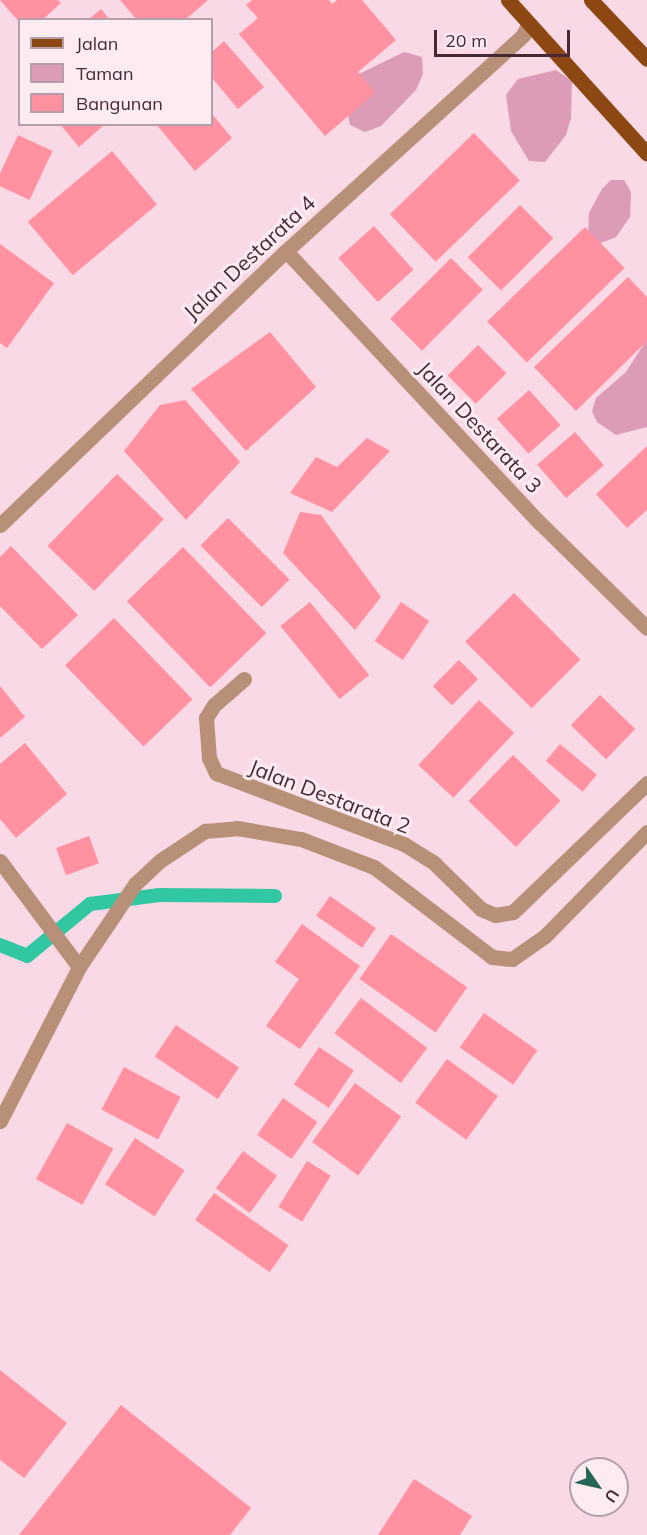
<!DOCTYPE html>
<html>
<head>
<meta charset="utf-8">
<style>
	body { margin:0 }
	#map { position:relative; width:647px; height:1535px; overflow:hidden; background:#f9d9e6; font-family:Mulish,sans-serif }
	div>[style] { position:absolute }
	.green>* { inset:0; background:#dc9cb7 }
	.stream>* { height:14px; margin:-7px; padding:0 7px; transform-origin:7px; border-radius:7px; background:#32c7a3 }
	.building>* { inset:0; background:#ff91a0; transform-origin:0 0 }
	.minor>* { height:15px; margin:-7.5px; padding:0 7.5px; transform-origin:7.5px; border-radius:7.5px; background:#b89078 }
	.tertiary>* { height:15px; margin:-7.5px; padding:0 7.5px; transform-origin:7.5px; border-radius:7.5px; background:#b89078 }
	.primary>* { height:15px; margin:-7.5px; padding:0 7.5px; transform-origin:7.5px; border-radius:7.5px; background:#8d4712 }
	span { translate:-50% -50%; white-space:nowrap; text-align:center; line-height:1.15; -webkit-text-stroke:6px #fcecf2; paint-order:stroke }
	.street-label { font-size:21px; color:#472936 }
	.legend { position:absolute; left:18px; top:18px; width:195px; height:108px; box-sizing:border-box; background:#fcecf2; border:2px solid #b49ea7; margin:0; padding:8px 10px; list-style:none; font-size:18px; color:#472936 }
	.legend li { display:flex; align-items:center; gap:12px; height:30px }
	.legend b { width:30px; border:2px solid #b49ea7 }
	.north { position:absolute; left:569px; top:1457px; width:60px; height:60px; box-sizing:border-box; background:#fcecf2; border:2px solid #b49ea7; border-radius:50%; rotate:124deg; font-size:16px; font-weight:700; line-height:24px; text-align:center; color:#472936 }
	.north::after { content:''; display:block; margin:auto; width:21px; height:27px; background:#246553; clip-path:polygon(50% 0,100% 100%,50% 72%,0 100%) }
	.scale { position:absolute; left:434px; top:30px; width:136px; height:27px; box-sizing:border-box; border:3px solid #472936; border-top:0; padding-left:8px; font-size:18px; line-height:21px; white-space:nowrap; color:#472936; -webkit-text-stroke:4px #fcecf2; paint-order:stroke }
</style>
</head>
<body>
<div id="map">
	<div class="green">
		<div style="clip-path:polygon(404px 52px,422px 57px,423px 74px,416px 90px,381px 126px,365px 132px,350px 125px,346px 108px,359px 74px)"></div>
		<div style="clip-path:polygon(556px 70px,572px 81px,571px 118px,566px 135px,545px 162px,529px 161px,511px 131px,506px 95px,518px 79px)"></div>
		<div style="clip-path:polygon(611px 180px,624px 180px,631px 192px,630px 217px,616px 237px,594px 246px,588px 236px,589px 213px,602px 189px)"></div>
		<div style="clip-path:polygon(647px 339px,647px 427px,616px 435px,597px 422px,592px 411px,596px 398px,626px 372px)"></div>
	</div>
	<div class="stream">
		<div style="left:0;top:945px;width:29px;rotate:22deg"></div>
		<div style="left:27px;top:956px;width:82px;rotate:-39.5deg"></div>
		<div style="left:90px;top:904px;width:70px;rotate:-7.4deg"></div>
		<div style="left:159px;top:895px;width:116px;rotate:0.5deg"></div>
	</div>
	<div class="building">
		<div style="clip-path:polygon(0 0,58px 0,61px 3px,42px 20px,20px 20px,20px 23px)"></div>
		<div style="clip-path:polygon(120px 0,208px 0,185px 20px,137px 20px)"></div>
		<div style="clip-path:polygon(252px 0,329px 0,332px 4px,337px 0,362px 0,396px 40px,358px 72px,375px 93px,325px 136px,239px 34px,258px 18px,246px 5px)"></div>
		<div style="clip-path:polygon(101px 9px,110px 20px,88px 20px)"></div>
		<div style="clip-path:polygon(224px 41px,264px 87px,238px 109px,212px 78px,212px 52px)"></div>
		<div style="clip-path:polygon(212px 114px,232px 138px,195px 171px,156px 124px,212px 124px)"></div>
		<div style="clip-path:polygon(60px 124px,105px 124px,79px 147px)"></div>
		<div style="left:474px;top:133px;width:66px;height:117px;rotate:46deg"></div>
		<div style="left:18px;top:135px;width:38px;height:54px;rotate:25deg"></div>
		<div style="left:112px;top:151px;width:70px;height:110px;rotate:50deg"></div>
		<div style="left:520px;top:205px;width:47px;height:74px;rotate:45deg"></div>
		<div style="left:374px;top:226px;width:59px;height:48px;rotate:48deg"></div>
		<div style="left:585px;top:227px;width:57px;height:136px;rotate:46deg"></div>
		<div style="clip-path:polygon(0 244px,54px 283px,7px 348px,0 343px)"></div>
		<div style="left:451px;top:258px;width:45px;height:86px;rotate:45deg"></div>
		<div style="clip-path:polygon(628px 277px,647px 297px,647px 341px,576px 411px,534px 367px)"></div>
		<div style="clip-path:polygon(270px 332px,316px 387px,246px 451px,191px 389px)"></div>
		<div style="left:478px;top:345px;width:40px;height:43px;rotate:45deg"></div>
		<div style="left:529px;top:390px;width:47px;height:43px;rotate:48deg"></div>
		<div style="clip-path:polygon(185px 400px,240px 462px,186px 520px,124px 451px,160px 405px)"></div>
		<div style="left:575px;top:432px;width:44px;height:50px;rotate:49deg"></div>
		<div style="clip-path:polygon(367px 438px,390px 451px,332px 512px,290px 493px,316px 457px,337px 467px)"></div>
		<div style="clip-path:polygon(647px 446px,647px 510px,627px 528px,596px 494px)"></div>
		<div style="left:117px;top:474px;width:65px;height:100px;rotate:44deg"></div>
		<div style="clip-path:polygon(300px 512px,321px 515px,381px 597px,355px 630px,283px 553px)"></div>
		<div style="left:228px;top:518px;width:87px;height:39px;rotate:45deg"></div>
		<div style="clip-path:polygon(11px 546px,78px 615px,42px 649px,0 606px,0 557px)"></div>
		<div style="left:183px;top:547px;width:120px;height:78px;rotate:46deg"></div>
		<div style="left:514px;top:593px;width:94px;height:69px;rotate:45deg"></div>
		<div style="left:310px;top:602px;width:94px;height:38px;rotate:51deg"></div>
		<div style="left:401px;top:602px;width:34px;height:47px;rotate:34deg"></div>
		<div style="left:114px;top:618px;width:113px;height:68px;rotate:46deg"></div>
		<div style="left:459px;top:660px;width:27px;height:37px;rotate:45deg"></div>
		<div style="clip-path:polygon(0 686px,25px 717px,0 738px)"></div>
		<div style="left:600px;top:695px;width:49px;height:42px;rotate:44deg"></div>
		<div style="left:479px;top:700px;width:48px;height:89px;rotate:43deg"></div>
		<div style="clip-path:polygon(25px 743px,67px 794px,16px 838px,0 819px,0 764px)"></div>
		<div style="left:560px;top:744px;width:48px;height:22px;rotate:40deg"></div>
		<div style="left:513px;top:755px;width:66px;height:64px;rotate:44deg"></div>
		<div style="left:89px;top:836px;width:29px;height:35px;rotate:70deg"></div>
		<div style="left:330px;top:896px;width:56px;height:24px;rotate:35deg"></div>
		<div style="clip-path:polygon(302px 924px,360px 966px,300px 1049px,266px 1026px,299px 979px,275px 962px)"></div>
		<div style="left:391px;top:934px;width:93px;height:55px;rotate:35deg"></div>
		<div style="left:361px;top:998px;width:83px;height:44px;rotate:37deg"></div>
		<div style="left:484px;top:1013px;width:65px;height:42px;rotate:35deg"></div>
		<div style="left:176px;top:1025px;width:76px;height:38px;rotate:34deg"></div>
		<div style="left:319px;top:1047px;width:42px;height:45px;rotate:34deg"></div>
		<div style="left:447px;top:1059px;width:63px;height:54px;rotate:36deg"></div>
		<div style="left:124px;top:1067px;width:64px;height:48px;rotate:28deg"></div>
		<div style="left:355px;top:1083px;width:57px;height:73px;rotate:36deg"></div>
		<div style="left:283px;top:1098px;width:42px;height:45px;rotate:35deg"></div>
		<div style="left:67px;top:1123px;width:53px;height:64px;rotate:29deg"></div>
		<div style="left:135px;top:1138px;width:59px;height:55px;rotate:33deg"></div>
		<div style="left:243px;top:1151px;width:42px;height:46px;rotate:36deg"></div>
		<div style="left:307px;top:1161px;width:28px;height:54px;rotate:32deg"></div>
		<div style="left:214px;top:1193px;width:91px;height:33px;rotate:35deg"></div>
		<div style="clip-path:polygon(0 1370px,67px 1423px,24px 1478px,0 1460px)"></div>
		<div style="clip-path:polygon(121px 1405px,251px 1508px,230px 1535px,19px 1535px)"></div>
		<div style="clip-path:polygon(414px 1479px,472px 1516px,460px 1535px,378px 1535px)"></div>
	</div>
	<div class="minor">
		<div style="left:286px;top:251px;width:371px;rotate:47deg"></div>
		<div style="left:539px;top:522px;width:151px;rotate:44.5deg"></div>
		<div style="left:0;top:525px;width:396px;rotate:-43.8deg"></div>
		<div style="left:286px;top:251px;width:321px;rotate:-42.3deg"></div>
		<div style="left:523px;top:35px;width:13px;rotate:-63deg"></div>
		<div style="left:244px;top:679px;width:40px;rotate:139deg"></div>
		<div style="left:214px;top:705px;width:15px;rotate:122deg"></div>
		<div style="left:206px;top:718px;width:40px;rotate:85.7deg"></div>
		<div style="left:209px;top:758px;width:17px;rotate:65deg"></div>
		<div style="left:216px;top:773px;width:201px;rotate:20.7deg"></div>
		<div style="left:404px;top:844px;width:36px;rotate:32deg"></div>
		<div style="left:434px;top:863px;width:66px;rotate:44.4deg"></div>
		<div style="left:481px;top:909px;width:15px;rotate:23deg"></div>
		<div style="left:495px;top:915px;width:18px;rotate:-9deg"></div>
		<div style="left:513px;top:912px;width:186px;rotate:-43.9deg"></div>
		<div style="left:0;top:861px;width:132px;rotate:53.3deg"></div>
	</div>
	<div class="tertiary">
		<div style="left:0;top:1121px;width:173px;rotate:-62.8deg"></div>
		<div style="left:79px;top:967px;width:100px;rotate:-56deg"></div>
		<div style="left:135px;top:884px;width:35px;rotate:-43deg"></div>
		<div style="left:161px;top:860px;width:53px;rotate:-33.4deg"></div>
		<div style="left:205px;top:831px;width:32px;rotate:-5deg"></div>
		<div style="left:237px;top:828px;width:65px;rotate:9.8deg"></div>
		<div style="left:301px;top:839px;width:78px;rotate:21deg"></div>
		<div style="left:374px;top:867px;width:148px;rotate:37.3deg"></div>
		<div style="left:492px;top:957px;width:20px;rotate:6deg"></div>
		<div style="left:512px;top:959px;width:40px;rotate:-34.9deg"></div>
		<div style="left:545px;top:936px;width:146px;rotate:-45.6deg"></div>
	</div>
	<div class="primary">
		<div style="left:508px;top:0;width:207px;rotate:47.9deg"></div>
		<div style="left:591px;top:0;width:81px;rotate:46.5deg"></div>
	</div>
	<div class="street-label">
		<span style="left:249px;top:257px;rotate:-43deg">Jalan Destarata 4</span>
		<span style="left:480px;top:427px;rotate:47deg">Jalan Destarata 3</span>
		<span style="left:330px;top:796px;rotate:21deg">Jalan Destarata 2</span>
	</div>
	<ul class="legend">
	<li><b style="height:8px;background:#8d4712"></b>Jalan</li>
	<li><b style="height:16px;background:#dc9cb7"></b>Taman</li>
	<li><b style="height:16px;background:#ff91a0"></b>Bangunan</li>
	</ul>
	<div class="north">U</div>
	<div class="scale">20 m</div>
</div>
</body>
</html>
